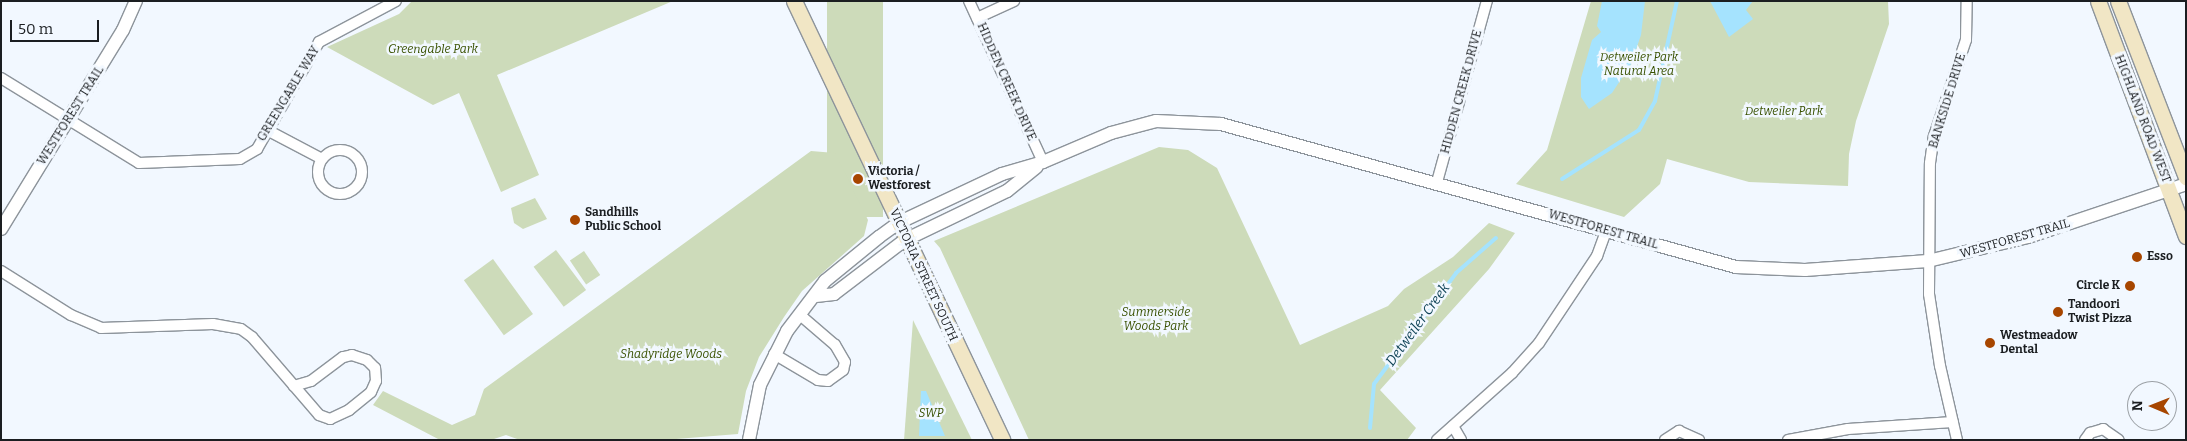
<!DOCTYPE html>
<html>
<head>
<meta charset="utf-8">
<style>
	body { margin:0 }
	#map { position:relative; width:2187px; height:441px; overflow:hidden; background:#f2f8ff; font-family:Bitter,serif }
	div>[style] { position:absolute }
	.green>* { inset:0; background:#cddbba; transform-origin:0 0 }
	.water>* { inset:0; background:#a5e3fe }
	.stream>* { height:4px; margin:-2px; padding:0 2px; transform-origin:2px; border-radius:2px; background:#a5e3fe }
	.roads { filter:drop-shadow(1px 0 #8d949b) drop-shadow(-1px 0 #8d949b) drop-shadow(0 1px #8d949b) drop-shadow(0 -1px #8d949b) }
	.minor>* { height:10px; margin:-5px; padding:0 5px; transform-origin:5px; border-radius:5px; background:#fff }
	.minor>.ring { margin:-5px; padding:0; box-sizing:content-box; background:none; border:10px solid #fff; border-radius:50% }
	.tertiary>* { height:12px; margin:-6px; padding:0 6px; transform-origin:6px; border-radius:6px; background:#fff }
	.secondary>* { height:15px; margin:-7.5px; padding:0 7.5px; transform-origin:7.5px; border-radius:7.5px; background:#f1e6c5 }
	.dots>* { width:14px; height:14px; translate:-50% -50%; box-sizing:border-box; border:2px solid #f2f8ff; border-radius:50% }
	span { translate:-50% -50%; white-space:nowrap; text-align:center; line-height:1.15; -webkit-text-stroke:5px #f2f8ff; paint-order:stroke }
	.park-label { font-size:12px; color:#395100; font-style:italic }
	.street-label { font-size:12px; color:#1b1e21 }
	.poi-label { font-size:12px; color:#1b1e21; font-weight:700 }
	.left { translate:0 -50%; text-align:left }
	.right { translate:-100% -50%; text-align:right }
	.water-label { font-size:14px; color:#0f4356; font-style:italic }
	.frame { position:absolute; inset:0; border:2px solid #1b1e21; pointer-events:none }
	.north { position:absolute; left:2127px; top:381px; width:50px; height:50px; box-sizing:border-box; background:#f2f8ff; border:1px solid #9ca1a6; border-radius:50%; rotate:271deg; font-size:14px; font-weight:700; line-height:20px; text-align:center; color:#1b1e21 }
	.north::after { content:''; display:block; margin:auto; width:18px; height:22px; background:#a74600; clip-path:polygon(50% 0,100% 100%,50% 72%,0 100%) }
	.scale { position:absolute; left:10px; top:20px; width:89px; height:22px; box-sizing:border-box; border:2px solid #1b1e21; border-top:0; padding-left:6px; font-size:15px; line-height:18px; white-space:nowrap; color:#1b1e21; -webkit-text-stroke:4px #f2f8ff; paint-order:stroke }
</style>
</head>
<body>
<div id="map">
	<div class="green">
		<div style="clip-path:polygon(412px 1px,673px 1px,497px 75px,539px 175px,501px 192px,459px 93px,433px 105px,327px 47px,399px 14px)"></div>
		<div style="left:827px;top:1px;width:56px;height:216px"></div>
		<div style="clip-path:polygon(1591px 1px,1888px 1px,1889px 24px,1856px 121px,1849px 154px,1848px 186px,1749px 182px,1667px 159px,1660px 184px,1624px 217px,1516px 184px,1547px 150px)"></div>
		<div style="clip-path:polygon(1159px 147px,1188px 150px,1217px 168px,1300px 345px,1388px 306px,1404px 289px,1453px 257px,1489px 223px,1515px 233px,1489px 269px,1380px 390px,1416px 428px,1407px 440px,1029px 440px,940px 248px,934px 241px)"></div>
		<div style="clip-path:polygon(811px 151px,835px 153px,868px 220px,864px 236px,802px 291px,784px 317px,759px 357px,746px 391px,738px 434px,664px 440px,520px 440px,506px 435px,491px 440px,440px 440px,373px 405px,383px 391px,452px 425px,475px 415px,484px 389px)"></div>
		<div style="clip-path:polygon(535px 198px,547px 219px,523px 229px,514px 223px,511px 208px)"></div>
		<div style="left:556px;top:250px;width:50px;height:28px;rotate:53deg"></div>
		<div style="left:584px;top:251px;width:29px;height:17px;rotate:56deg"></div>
		<div style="left:493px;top:259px;width:68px;height:36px;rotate:54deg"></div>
		<div style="clip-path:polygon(913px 320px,972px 440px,904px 440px)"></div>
	</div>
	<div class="water">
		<div style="clip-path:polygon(1602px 1px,1645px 1px,1641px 35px,1631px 64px,1612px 93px,1589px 109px,1581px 97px,1581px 78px,1592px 40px,1601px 32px,1597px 26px)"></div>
		<div style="clip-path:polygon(1710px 1px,1753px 1px,1746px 10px,1753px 19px,1729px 37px)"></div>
		<div style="clip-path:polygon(921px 391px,926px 391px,945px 436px,919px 436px)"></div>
	</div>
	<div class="stream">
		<div style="left:1562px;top:179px;width:91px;rotate:-32.5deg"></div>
		<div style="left:1639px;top:130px;width:33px;rotate:-61deg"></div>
		<div style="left:1655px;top:101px;width:102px;rotate:-77.6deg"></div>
		<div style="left:1370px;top:428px;width:44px;rotate:-84.8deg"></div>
		<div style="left:1374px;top:384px;width:138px;rotate:-53.5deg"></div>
		<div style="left:1456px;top:273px;width:53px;rotate:-41.2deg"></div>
	</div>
	<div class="roads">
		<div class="minor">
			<div style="left:969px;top:1px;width:177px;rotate:65.3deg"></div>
			<div style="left:977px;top:18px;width:41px;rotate:-24.7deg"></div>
			<div style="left:1px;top:78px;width:162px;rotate:31.6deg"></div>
			<div style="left:139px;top:163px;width:101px;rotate:-2.3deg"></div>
			<div style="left:240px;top:159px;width:20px;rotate:-30deg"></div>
			<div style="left:257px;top:149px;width:124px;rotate:-59.9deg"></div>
			<div style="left:319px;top:42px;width:87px;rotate:-28deg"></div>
			<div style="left:267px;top:130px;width:62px;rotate:27.8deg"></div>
			<div class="ring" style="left:318px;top:150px;width:34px;height:34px"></div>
			<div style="left:1437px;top:182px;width:188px;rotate:-74.6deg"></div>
			<div style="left:1px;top:271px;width:83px;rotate:32.2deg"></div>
			<div style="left:71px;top:315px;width:33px;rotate:23deg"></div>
			<div style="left:101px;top:328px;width:112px;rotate:-2deg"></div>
			<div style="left:213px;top:324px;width:28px;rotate:10deg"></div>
			<div style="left:241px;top:329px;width:14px;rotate:36deg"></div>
			<div style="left:252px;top:337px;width:103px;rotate:49.3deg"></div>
			<div style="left:319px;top:415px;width:12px;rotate:20deg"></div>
			<div style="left:330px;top:419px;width:21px;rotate:-25deg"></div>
			<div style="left:349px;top:410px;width:28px;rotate:-39deg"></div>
			<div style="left:371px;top:392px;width:12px;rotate:-66deg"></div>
			<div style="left:376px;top:381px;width:13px;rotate:-94deg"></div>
			<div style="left:375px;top:368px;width:11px;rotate:-135deg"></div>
			<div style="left:367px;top:360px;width:16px;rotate:-162deg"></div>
			<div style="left:352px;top:355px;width:9px;rotate:167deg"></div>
			<div style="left:343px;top:357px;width:40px;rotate:143deg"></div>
			<div style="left:311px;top:381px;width:18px;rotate:164deg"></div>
			<div style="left:774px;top:354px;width:51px;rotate:30.6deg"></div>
			<div style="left:818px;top:380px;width:10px;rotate:6deg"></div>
			<div style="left:828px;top:381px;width:19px;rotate:-36deg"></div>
			<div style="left:843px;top:370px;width:8px;rotate:-76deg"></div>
			<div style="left:845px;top:362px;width:20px;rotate:-120deg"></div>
			<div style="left:835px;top:345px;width:46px;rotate:-139.4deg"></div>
			<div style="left:1453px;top:426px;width:16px;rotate:60deg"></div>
			<div style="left:1437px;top:440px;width:101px;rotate:-41.8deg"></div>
			<div style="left:1512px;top:373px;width:40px;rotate:-48deg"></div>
			<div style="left:1539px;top:343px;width:105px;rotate:-56.3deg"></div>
			<div style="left:1597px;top:256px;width:27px;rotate:-70deg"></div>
			<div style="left:1665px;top:440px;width:17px;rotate:-33deg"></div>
			<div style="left:1679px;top:431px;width:22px;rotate:24deg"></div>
			<div style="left:1788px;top:440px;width:61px;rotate:-10.4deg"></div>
			<div style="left:1848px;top:429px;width:105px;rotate:-3.8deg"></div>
			<div style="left:1957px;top:440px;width:76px;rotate:-102.9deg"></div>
			<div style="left:1940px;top:366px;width:73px;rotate:-98.7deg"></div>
			<div style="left:1929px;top:294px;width:131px;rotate:-89.6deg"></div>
			<div style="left:1930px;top:163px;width:27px;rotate:-82deg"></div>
			<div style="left:1934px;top:136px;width:101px;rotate:-71.6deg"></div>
			<div style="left:1966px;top:40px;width:39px;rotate:-89deg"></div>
			<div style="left:2085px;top:440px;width:9px;rotate:-54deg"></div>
			<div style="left:2090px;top:433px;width:14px;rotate:-17deg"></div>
			<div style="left:2103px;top:429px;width:19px;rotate:35deg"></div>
		</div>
		<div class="tertiary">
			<div style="left:1px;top:229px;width:233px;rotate:-58.5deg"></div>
			<div style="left:123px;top:30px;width:32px;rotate:-66deg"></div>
			<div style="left:816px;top:296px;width:18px;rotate:-6deg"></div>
			<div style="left:834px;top:294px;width:89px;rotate:-37.3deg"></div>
			<div style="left:905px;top:240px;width:113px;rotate:-25.7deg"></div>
			<div style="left:1007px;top:191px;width:38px;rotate:-39deg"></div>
			<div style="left:749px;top:440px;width:56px;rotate:-78.7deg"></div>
			<div style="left:760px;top:385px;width:60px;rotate:-63.4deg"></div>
			<div style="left:787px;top:331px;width:63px;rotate:-52.8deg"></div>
			<div style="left:825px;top:281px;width:70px;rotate:-39.2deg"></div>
			<div style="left:879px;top:237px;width:24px;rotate:-36deg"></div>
			<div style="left:898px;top:223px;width:115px;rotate:-25.2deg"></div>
			<div style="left:1002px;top:174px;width:43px;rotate:-16.3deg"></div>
			<div style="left:1043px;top:162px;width:74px;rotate:-23.1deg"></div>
			<div style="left:1111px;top:133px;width:47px;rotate:-14.9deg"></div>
			<div style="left:1156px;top:121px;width:65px;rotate:2.6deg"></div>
			<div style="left:1221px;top:124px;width:534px;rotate:15.52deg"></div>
			<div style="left:1736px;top:267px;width:69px;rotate:2.5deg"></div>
			<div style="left:1805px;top:270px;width:123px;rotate:-4.2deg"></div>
			<div style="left:1928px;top:261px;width:103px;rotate:-13.5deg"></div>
			<div style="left:2028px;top:237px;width:167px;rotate:-18.5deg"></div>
		</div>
		<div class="secondary">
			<div style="left:794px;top:1px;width:486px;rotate:64.6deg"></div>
			<div style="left:2098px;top:1px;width:251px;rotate:69.5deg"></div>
			<div style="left:2118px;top:1px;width:189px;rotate:68.9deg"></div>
		</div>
	</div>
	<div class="dots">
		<div style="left:858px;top:179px;background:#a74600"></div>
		<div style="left:575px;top:220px;background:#a74600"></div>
		<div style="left:2137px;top:257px;background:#a74600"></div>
		<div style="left:2130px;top:286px;background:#a74600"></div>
		<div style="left:2058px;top:312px;background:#a74600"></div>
		<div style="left:1990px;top:343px;background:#a74600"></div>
	</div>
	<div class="park-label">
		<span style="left:433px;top:50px">Greengable Park</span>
		<span style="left:1639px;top:65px">Detweiler Park<br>Natural Area</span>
		<span style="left:1784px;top:112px">Detweiler Park</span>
		<span style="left:1156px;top:320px">Summerside<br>Woods Park</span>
		<span style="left:671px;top:355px">Shadyridge Woods</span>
		<span style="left:931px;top:414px">SWP</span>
	</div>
	<div class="street-label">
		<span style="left:1006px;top:82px;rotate:66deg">HIDDEN CREEK DRIVE</span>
		<span style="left:1462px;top:92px;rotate:-75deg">HIDDEN CREEK DRIVE</span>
		<span style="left:289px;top:94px;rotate:-59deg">GREENGABLE WAY</span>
		<span style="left:1948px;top:101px;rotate:-73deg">BANKSIDE DRIVE</span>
		<span style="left:71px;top:116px;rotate:-58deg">WESTFOREST TRAIL</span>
		<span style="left:2142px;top:119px;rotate:69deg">HIGHLAND ROAD WEST</span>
		<span style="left:1603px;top:230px;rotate:16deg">WESTFOREST TRAIL</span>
		<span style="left:2015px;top:239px;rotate:-16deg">WESTFOREST TRAIL</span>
		<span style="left:923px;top:275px;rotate:65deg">VICTORIA STREET SOUTH</span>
	</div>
	<div class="poi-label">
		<span class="left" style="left:868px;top:179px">Victoria /<br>Westforest</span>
		<span class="left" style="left:585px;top:220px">Sandhills<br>Public School</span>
		<span class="left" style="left:2147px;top:257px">Esso</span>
		<span class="right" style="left:2120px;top:286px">Circle K</span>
		<span class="left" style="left:2068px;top:312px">Tandoori<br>Twist Pizza</span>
		<span class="left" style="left:2000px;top:343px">Westmeadow<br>Dental</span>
	</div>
	<div class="water-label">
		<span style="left:1418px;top:325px;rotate:-54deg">Detweiler Creek</span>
	</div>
	<div class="frame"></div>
	<div class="north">N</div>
	<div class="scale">50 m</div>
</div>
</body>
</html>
